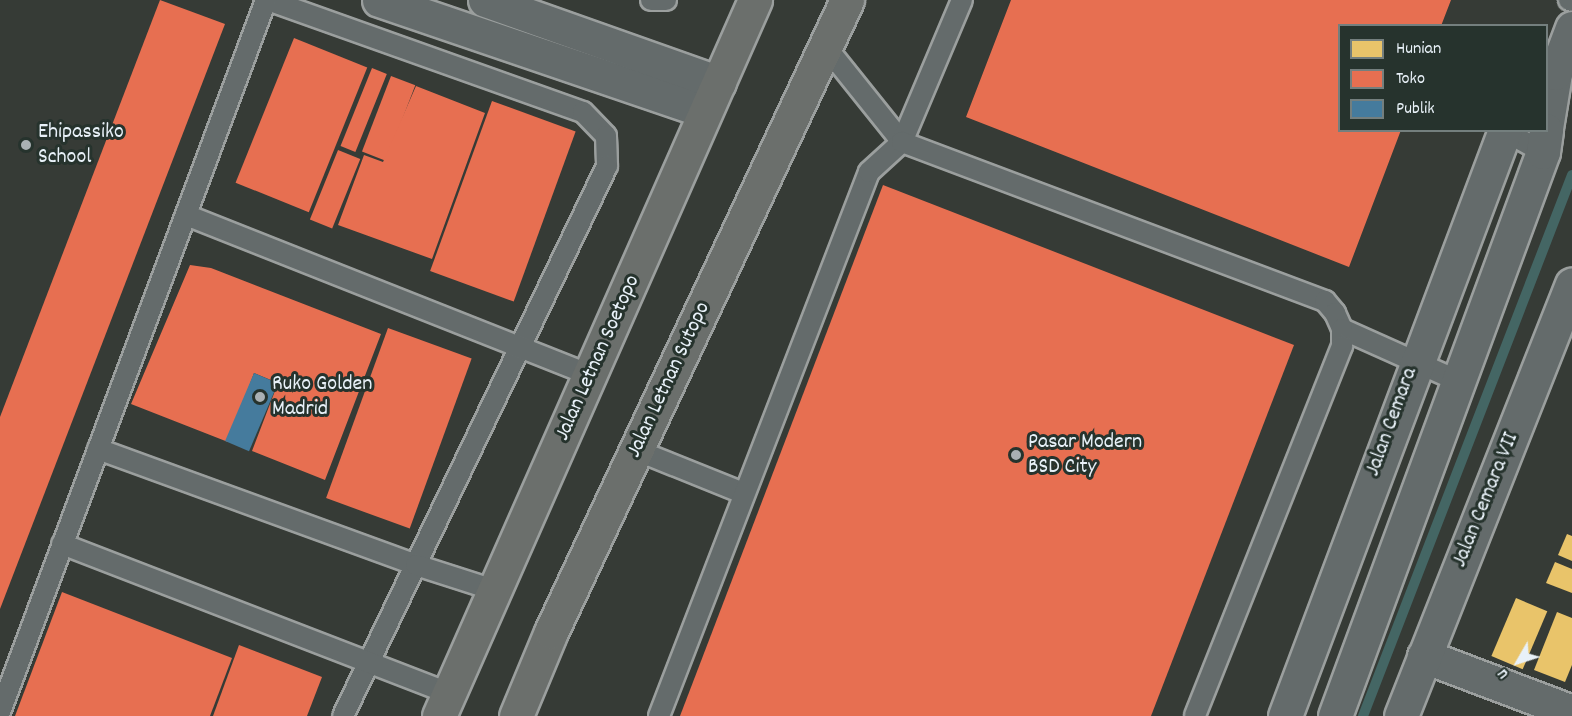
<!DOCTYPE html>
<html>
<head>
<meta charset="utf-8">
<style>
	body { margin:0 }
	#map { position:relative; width:1572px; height:716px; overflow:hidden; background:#363b36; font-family:Dekko,sans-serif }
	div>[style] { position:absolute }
	.homes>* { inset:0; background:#e9c46a; transform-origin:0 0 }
	.shops>* { inset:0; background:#e76f51; transform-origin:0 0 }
	.public>* { inset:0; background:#457b9d; transform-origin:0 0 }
	.stream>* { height:10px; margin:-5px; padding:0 5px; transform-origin:5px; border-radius:5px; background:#446664 }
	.roads { filter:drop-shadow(2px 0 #9b9f9e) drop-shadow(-2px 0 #9b9f9e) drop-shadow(0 2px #9b9f9e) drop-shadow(0 -2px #9b9f9e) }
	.service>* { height:20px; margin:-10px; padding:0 10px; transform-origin:10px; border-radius:10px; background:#646b6b }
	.minor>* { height:33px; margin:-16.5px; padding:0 16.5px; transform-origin:16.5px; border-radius:16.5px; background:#646b6b }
	.primary>* { height:33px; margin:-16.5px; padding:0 16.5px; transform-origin:16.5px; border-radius:16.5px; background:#6b6f6c }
	.dots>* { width:16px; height:16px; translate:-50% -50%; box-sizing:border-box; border:3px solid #26332d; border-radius:50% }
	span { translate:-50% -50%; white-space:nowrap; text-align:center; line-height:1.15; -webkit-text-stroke:6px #26332d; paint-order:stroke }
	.poi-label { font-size:22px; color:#e8f1f8 }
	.left { translate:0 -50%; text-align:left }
	.street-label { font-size:22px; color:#e8f1f8 }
	.legend { position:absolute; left:1338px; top:24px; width:210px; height:108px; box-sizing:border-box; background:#26332d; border:2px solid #747f7e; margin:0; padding:8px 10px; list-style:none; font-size:18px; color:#e8f1f8 }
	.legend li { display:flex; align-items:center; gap:12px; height:30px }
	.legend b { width:30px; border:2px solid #747f7e }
	.north { position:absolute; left:1488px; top:632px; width:60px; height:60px; -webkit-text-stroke:4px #26332d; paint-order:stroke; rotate:231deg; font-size:16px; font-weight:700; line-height:24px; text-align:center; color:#e8f1f8 }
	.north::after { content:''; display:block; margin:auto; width:21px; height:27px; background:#e8f1f8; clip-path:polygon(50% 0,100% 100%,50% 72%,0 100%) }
</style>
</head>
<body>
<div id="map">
	<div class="homes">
		<div style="clip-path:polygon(1567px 534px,1572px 536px,1572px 561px,1558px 555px)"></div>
		<div style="clip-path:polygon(1555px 562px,1572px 569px,1572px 593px,1546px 583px)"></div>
		<div style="left:1516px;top:598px;width:34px;height:63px;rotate:23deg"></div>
		<div style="clip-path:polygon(1557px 612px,1572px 618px,1572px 665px,1565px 682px,1534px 670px)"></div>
	</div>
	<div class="shops">
		<div style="clip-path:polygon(160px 0,225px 24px,0 609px,0 417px)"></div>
		<div style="clip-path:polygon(1011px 0,1451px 0,1441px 26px,1340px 26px,1340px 130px,1401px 130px,1349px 267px,966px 117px)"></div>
		<div style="left:294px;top:38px;width:79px;height:156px;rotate:22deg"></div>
		<div style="left:372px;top:68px;width:16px;height:84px;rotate:22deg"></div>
		<div style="left:391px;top:76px;width:26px;height:81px;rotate:21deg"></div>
		<div style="clip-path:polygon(416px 86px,485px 113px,432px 259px,338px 225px,364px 155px,383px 162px)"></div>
		<div style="left:492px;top:101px;width:89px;height:181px;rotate:20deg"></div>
		<div style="left:338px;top:150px;width:24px;height:75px;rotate:22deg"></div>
		<div style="clip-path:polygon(883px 185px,1294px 345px,1151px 716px,680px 716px)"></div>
		<div style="clip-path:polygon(190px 265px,211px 268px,381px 334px,325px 480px,252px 451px,278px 383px,254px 373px,228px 442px,131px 404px)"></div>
		<div style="left:388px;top:328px;width:89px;height:181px;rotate:20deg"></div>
		<div style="clip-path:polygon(62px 592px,232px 658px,210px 716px,15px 716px)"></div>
		<div style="clip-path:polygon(239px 645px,322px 677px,307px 716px,213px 716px)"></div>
	</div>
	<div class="public">
		<div style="left:254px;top:373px;width:26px;height:74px;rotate:23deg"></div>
	</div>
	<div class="stream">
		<div style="left:1363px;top:716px;width:580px;rotate:-68.88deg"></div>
	</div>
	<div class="roads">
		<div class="service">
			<div style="left:268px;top:0;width:334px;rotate:19.6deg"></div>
			<div style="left:583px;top:112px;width:33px;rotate:46deg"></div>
			<div style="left:606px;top:136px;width:30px;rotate:88deg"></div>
			<div style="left:607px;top:166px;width:610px;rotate:115.64deg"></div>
			<div style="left:651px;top:0;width:15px"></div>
			<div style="left:1569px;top:0;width:3px;rotate:18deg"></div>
			<div style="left:826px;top:47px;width:122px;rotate:51.3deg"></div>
			<div style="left:902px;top:142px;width:154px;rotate:-67.1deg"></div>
			<div style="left:1503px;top:130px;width:46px;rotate:28.8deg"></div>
			<div style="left:186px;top:215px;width:435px;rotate:21.6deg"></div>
			<div style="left:1342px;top:329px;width:127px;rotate:24.1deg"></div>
			<div style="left:98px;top:449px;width:338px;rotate:20deg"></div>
			<div style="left:416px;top:565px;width:82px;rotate:17.8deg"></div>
			<div style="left:636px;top:450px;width:115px;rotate:21.9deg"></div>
			<div style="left:62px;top:544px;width:415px;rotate:21.1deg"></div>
			<div style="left:0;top:712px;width:760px;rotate:-69.51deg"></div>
			<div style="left:659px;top:716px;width:583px;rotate:-68.89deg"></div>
			<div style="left:869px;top:172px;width:45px;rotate:-42.3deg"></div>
			<div style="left:902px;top:142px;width:452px;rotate:20.6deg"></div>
			<div style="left:1325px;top:301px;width:16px;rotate:50deg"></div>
			<div style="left:1335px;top:313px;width:17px;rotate:66deg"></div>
			<div style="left:1342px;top:329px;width:17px;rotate:90deg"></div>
			<div style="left:1342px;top:346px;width:398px;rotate:111.7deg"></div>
		</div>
		<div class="minor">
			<div style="left:379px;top:0;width:344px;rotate:18.8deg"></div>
			<div style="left:485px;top:0;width:248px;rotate:19.5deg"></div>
			<div style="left:1546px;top:128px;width:56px;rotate:-80.7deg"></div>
			<div style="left:1555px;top:73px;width:48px;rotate:-69.3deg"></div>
			<div style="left:1424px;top:656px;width:158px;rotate:20.7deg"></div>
			<div style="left:1285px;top:716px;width:626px;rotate:-69.42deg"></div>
			<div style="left:1335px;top:716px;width:601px;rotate:-69.76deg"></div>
			<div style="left:1543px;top:152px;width:22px;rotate:-82deg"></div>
			<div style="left:1401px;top:716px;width:464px;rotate:-68.4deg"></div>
		</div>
		<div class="primary">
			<div style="left:439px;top:716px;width:783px;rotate:-66.19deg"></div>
			<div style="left:516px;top:716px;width:91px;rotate:-67.4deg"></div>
			<div style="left:551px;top:632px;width:698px;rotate:-64.9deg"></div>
		</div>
	</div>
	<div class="dots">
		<div style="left:26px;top:145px;background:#aab1b4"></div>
		<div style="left:260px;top:397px;background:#aab1b4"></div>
		<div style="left:1016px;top:455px;background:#aab1b4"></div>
	</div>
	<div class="poi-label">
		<span class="left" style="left:38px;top:145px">Ehipassiko<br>School</span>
		<span class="left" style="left:272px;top:397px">Ruko Golden<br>Madrid</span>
		<span class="left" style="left:1028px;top:455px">Pasar Modern<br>BSD City</span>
	</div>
	<div class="street-label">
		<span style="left:598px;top:358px;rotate:-66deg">Jalan Letnan Soetopo</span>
		<span style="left:669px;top:380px;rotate:-65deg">Jalan Letnan Sutopo</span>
		<span style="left:1392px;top:422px;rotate:-70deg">Jalan Cemara</span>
		<span style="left:1486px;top:500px;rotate:-68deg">Jalan Cemara VII</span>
	</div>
	<ul class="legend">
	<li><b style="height:16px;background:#e9c46a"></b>Hunian</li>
	<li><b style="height:16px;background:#e76f51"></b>Toko</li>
	<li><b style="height:16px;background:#457b9d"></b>Publik</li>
	</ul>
	<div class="north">U</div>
</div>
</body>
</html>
